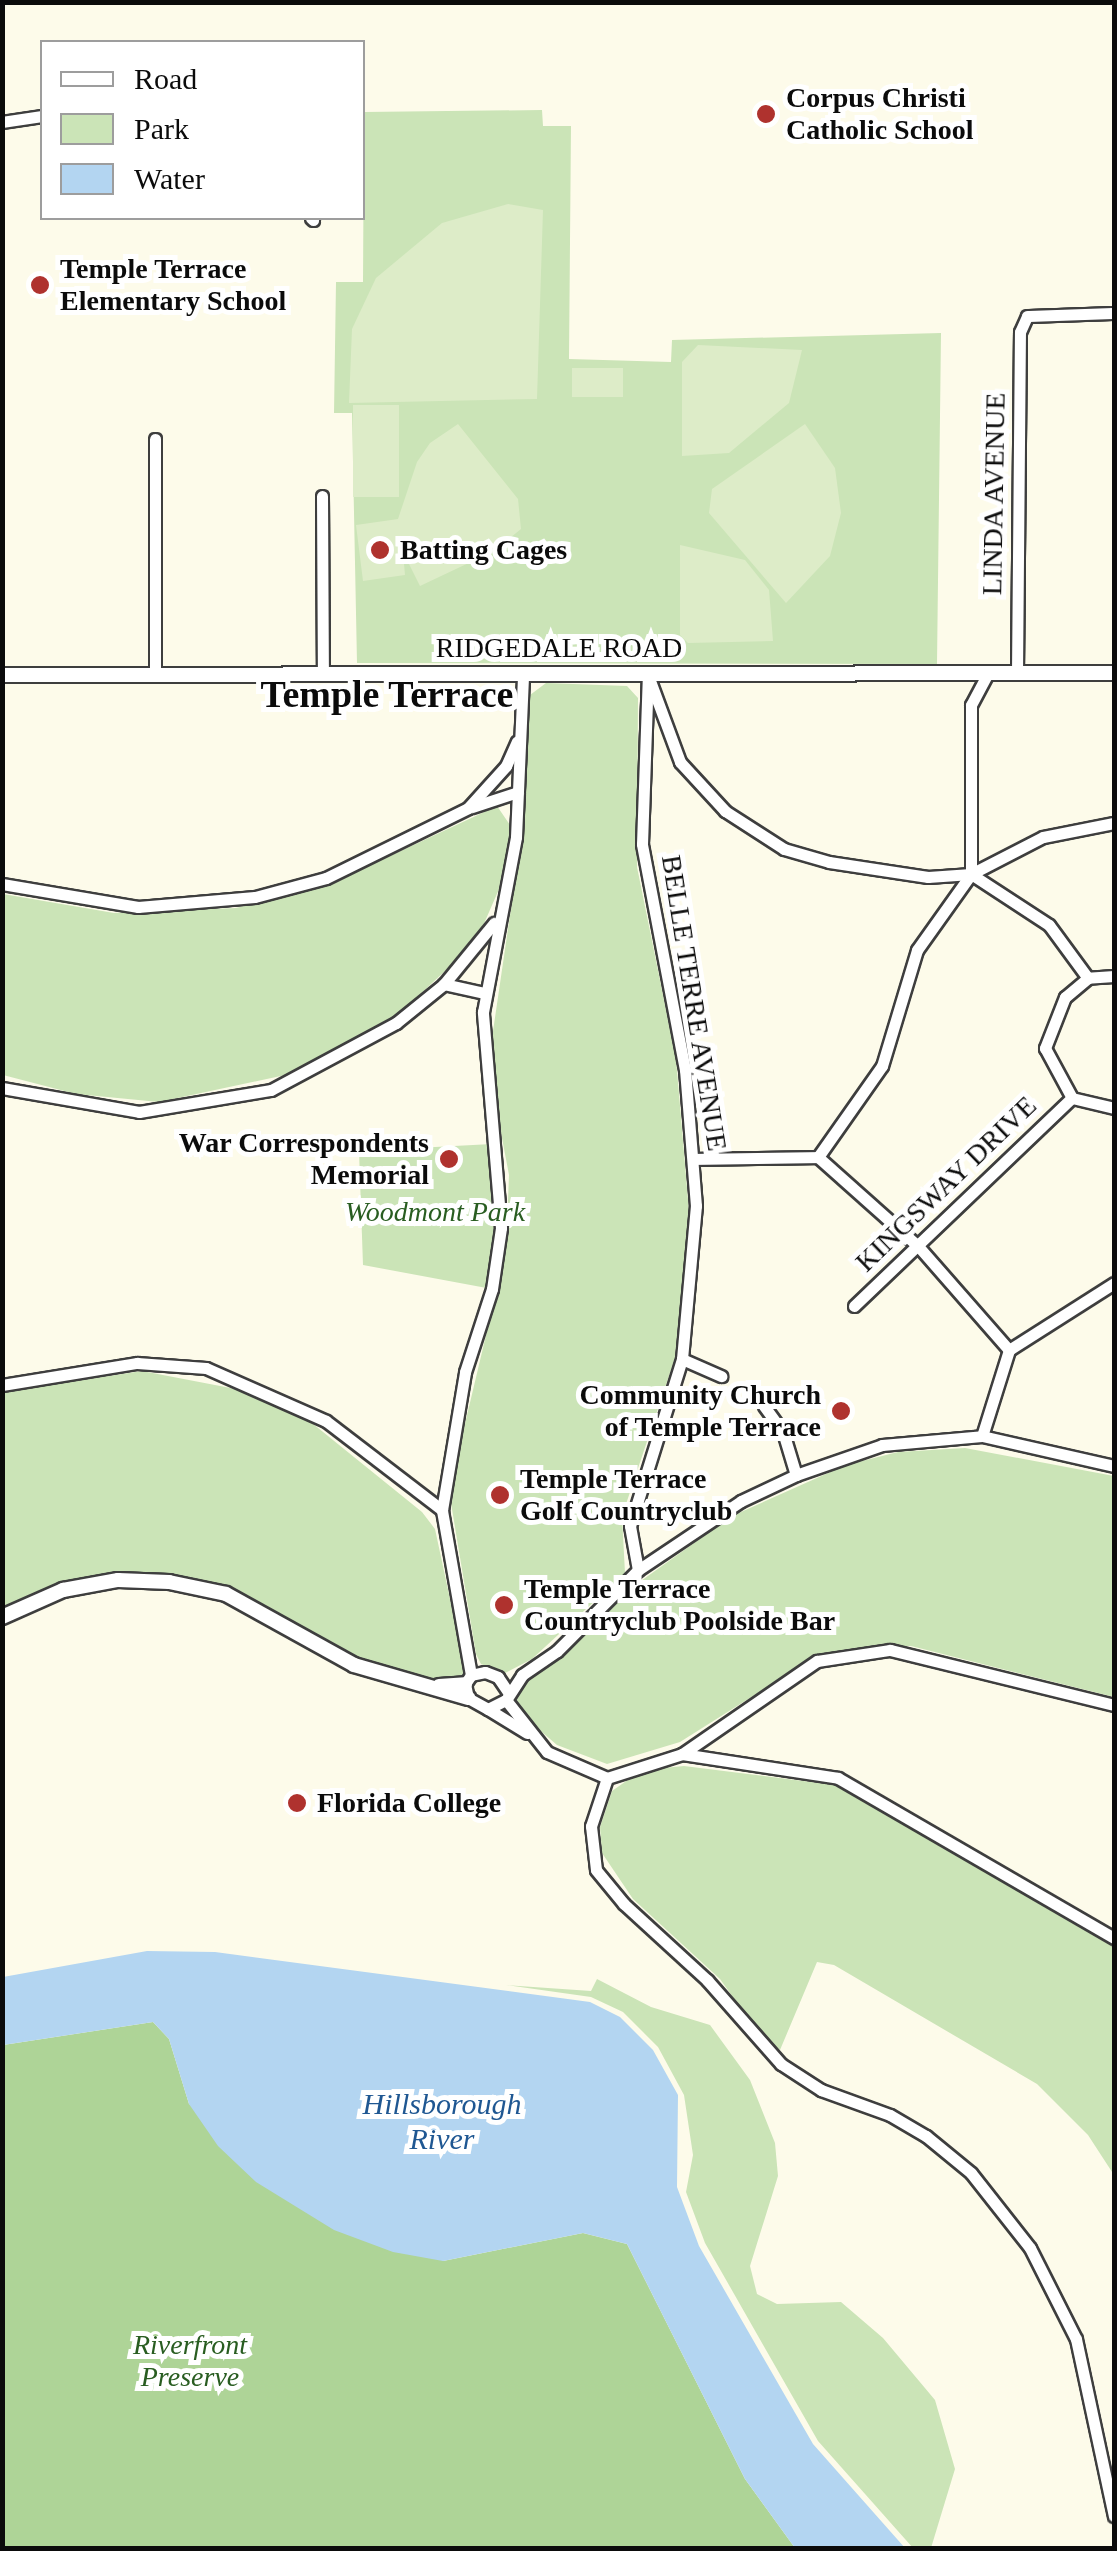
<!DOCTYPE html>
<html>
<head>
<meta charset="utf-8">
<style>
	body { margin:0 }
	#map { position:relative; width:1117px; height:2551px; overflow:hidden; background:#fdfbea; font-family:"Times New Roman",serif }
	div>[style] { position:absolute }
	.green>* { inset:0; background:#cbe4b7 }
	.forest>* { inset:0; background:#aed497 }
	.pitch>* { inset:0; background:#ddecc8; transform-origin:0 0 }
	.water>* { inset:0; background:#b3d5f1 }
	.roads { filter:drop-shadow(2px 0 #3e3e3e) drop-shadow(-2px 0 #3e3e3e) drop-shadow(0 2px #3e3e3e) drop-shadow(0 -2px #3e3e3e) }
	.minor>* { height:11px; margin:-5.5px; padding:0 5.5px; transform-origin:5.5px; border-radius:5.5px; background:#fff }
	.tertiary>* { height:14px; margin:-7px; padding:0 7px; transform-origin:7px; border-radius:7px; background:#fff }
	.dots>* { width:28px; height:28px; translate:-50% -50%; box-sizing:border-box; border:5px solid #fff; border-radius:50% }
	span { translate:-50% -50%; white-space:nowrap; text-align:center; line-height:1.15; -webkit-text-stroke:10px #fff; paint-order:stroke }
	.poi-label { font-size:28px; color:#0b0b0b; font-weight:700 }
	.left { translate:0 -50%; text-align:left }
	.right { translate:-100% -50%; text-align:right }
	.street-label { font-size:28px; color:#0b0b0b }
	.park-label { font-size:28px; color:#295d21; font-style:italic }
	.water-label { font-size:30px; color:#1f5792; font-style:italic }
	.district-label { font-size:38px; color:#0b0b0b; font-weight:700 }
	.frame { position:absolute; inset:0; border:5px solid #0b0b0b; pointer-events:none }
	.legend { position:absolute; left:40px; top:40px; width:325px; height:180px; box-sizing:border-box; background:#fff; border:2px solid #9d9d9d; margin:0; padding:12px 18px; list-style:none; font-size:30px; color:#0b0b0b }
	.legend li { display:flex; align-items:center; gap:20px; height:50px }
	.legend b { width:50px; border:2px solid #9d9d9d }
</style>
</head>
<body>
<div id="map">
	<div class="green">
		<div style="clip-path:polygon(542px 110px,543px 126px,571px 126px,569px 359px,671px 362px,672px 340px,941px 333px,937px 664px,357px 663px,352px 413px,334px 413px,336px 282px,363px 282px,364px 112px)"></div>
		<div style="clip-path:polygon(546px 683px,627px 686px,638px 698px,637px 867px,676px 1059px,689px 1211px,675px 1358px,622px 1516px,625px 1573px,532px 1659px,505px 1673px,481px 1664px,476px 1654px,449px 1491px,506px 1251px,509px 1175px,494px 1096px,492px 1038px,519px 854px,530px 695px)"></div>
		<div style="clip-path:polygon(497px 806px,510px 825px,506px 873px,476px 942px,399px 1014px,304px 1071px,159px 1102px,76px 1094px,3px 1075px,3px 894px,114px 913px,236px 908px,328px 885px)"></div>
		<div style="clip-path:polygon(492px 1144px,502px 1186px,492px 1289px,363px 1265px,359px 1151px)"></div>
		<div style="clip-path:polygon(142px 1371px,241px 1390px,302px 1415px,422px 1512px,435px 1529px,465px 1669px,461px 1678px,426px 1679px,361px 1662px,240px 1594px,174px 1574px,84px 1578px,3px 1607px,3px 1392px)"></div>
		<div style="clip-path:polygon(965px 1448px,1114px 1476px,1114px 1697px,911px 1646px,864px 1647px,815px 1657px,680px 1742px,607px 1764px,557px 1745px,514px 1708px,513px 1693px,617px 1598px,732px 1516px,846px 1465px,898px 1452px)"></div>
		<div style="clip-path:polygon(684px 1766px,835px 1785px,1114px 1946px,1114px 2175px,1088px 2135px,1037px 2084px,834px 1965px,817px 1962px,780px 2050px,760px 2035px,720px 1979px,633px 1899px,602px 1853px,600px 1827px,612px 1791px,642px 1770px)"></div>
		<div style="clip-path:polygon(597px 1979px,651px 2007px,710px 2025px,750px 2080px,775px 2143px,778px 2176px,750px 2266px,757px 2294px,777px 2304px,841px 2302px,883px 2338px,935px 2400px,955px 2469px,931px 2548px,913px 2548px,818px 2441px,705px 2243px,686px 2192px,693px 2155px,684px 2095px,658px 2047px,623px 2012px,591px 1997px,506px 1985px,591px 1991px)"></div>
	</div>
	<div class="forest">
		<div style="clip-path:polygon(153px 2022px,169px 2039px,189px 2104px,443px 2261px,583px 2233px,627px 2244px,745px 2479px,795px 2548px,3px 2548px,3px 2045px)"></div>
	</div>
	<div class="pitch">
		<div style="clip-path:polygon(508px 204px,543px 210px,537px 399px,349px 403px,352px 329px,376px 278px,442px 223px)"></div>
		<div style="clip-path:polygon(698px 345px,802px 350px,789px 403px,729px 453px,682px 456px,682px 362px)"></div>
		<div style="left:572px;top:368px;width:51px;height:29px"></div>
		<div style="left:353px;top:405px;width:46px;height:92px"></div>
		<div style="clip-path:polygon(458px 424px,518px 499px,521px 529px,494px 551px,420px 586px,403px 552px,405px 575px,363px 581px,356px 525px,398px 519px,417px 462px,430px 443px)"></div>
		<div style="clip-path:polygon(805px 424px,835px 468px,841px 513px,830px 556px,786px 603px,709px 513px,712px 489px)"></div>
		<div style="clip-path:polygon(680px 545px,745px 560px,769px 590px,773px 641px,688px 643px,680px 635px)"></div>
	</div>
	<div class="water">
		<div style="clip-path:polygon(147px 1951px,215px 1952px,590px 2002px,620px 2017px,653px 2050px,678px 2095px,677px 2187px,699px 2246px,813px 2444px,905px 2548px,795px 2548px,745px 2479px,627px 2244px,583px 2233px,443px 2261px,393px 2252px,334px 2230px,256px 2182px,218px 2146px,189px 2104px,169px 2039px,153px 2022px,3px 2045px,3px 1977px)"></div>
	</div>
	<div class="roads">
		<div class="minor">
			<div style="left:2px;top:122px;width:40px;rotate:-8.5deg"></div>
			<div style="left:311px;top:218px;width:3px;rotate:45deg"></div>
			<div style="left:322px;top:496px;width:174px;rotate:89.7deg"></div>
			<div style="left:155px;top:672px;width:233px;rotate:-90deg"></div>
			<div style="left:1017px;top:673px;width:341px;rotate:-89.5deg"></div>
			<div style="left:1020px;top:332px;width:17px;rotate:-66deg"></div>
			<div style="left:1027px;top:316px;width:87px;rotate:-2deg"></div>
			<div style="left:649px;top:678px;width:90px;rotate:69.7deg"></div>
			<div style="left:680px;top:762px;width:67px;rotate:47.4deg"></div>
			<div style="left:725px;top:811px;width:70px;rotate:32.8deg"></div>
			<div style="left:784px;top:849px;width:47px;rotate:16.1deg"></div>
			<div style="left:829px;top:862px;width:100px;rotate:8.6deg"></div>
			<div style="left:928px;top:877px;width:43px;rotate:-4deg"></div>
			<div style="left:971px;top:874px;width:93px;rotate:33.2deg"></div>
			<div style="left:1049px;top:925px;width:66px;rotate:53.7deg"></div>
			<div style="left:472px;top:807px;width:48px;rotate:-18.1deg"></div>
			<div style="left:971px;top:874px;width:169px;rotate:-90deg"></div>
			<div style="left:971px;top:705px;width:34px;rotate:-62deg"></div>
			<div style="left:2px;top:884px;width:138px;rotate:9.6deg"></div>
			<div style="left:138px;top:907px;width:117px;rotate:-4.9deg"></div>
			<div style="left:255px;top:897px;width:73px;rotate:-15deg"></div>
			<div style="left:326px;top:878px;width:158px;rotate:-26.2deg"></div>
			<div style="left:468px;top:808px;width:57px;rotate:-47.9deg"></div>
			<div style="left:506px;top:766px;width:27px;rotate:-66deg"></div>
			<div style="left:1114px;top:976px;width:26px;rotate:176deg"></div>
			<div style="left:1088px;top:978px;width:30px;rotate:140deg"></div>
			<div style="left:1065px;top:997px;width:55px;rotate:111.4deg"></div>
			<div style="left:1045px;top:1048px;width:57px;rotate:61.6deg"></div>
			<div style="left:1072px;top:1098px;width:43px;rotate:13.4deg"></div>
			<div style="left:444px;top:984px;width:41px;rotate:12.7deg"></div>
			<div style="left:2px;top:1088px;width:139px;rotate:9.9deg"></div>
			<div style="left:139px;top:1112px;width:134px;rotate:-9.5deg"></div>
			<div style="left:271px;top:1090px;width:142px;rotate:-28.2deg"></div>
			<div style="left:396px;top:1023px;width:62px;rotate:-39.1deg"></div>
			<div style="left:444px;top:984px;width:79px;rotate:-50.7deg"></div>
			<div style="left:818px;top:1157px;width:134px;rotate:41.7deg"></div>
			<div style="left:918px;top:1246px;width:138px;rotate:48.8deg"></div>
			<div style="left:1009px;top:1350px;width:90px;rotate:107.4deg"></div>
			<div style="left:696px;top:1159px;width:122px;rotate:-0.9deg"></div>
			<div style="left:818px;top:1157px;width:111px;rotate:-54.9deg"></div>
			<div style="left:882px;top:1066px;width:121px;rotate:-73.2deg"></div>
			<div style="left:917px;top:950px;width:93px;rotate:-54.6deg"></div>
			<div style="left:971px;top:874px;width:81px;rotate:-27.2deg"></div>
			<div style="left:1043px;top:837px;width:72px;rotate:-11.2deg"></div>
			<div style="left:854px;top:1306px;width:301px;rotate:-43.7deg"></div>
			<div style="left:1009px;top:1350px;width:125px;rotate:-32.5deg"></div>
			<div style="left:682px;top:1359px;width:43px;rotate:23.6deg"></div>
			<div style="left:2px;top:1385px;width:137px;rotate:-9.3deg"></div>
			<div style="left:137px;top:1363px;width:69px;rotate:4.1deg"></div>
			<div style="left:206px;top:1368px;width:131px;rotate:23.8deg"></div>
			<div style="left:326px;top:1421px;width:146px;rotate:37.5deg"></div>
			<div style="left:764px;top:1406px;width:32px;rotate:54deg"></div>
			<div style="left:783px;top:1432px;width:45px;rotate:73.2deg"></div>
			<div style="left:638px;top:1570px;width:45px;rotate:-100.3deg"></div>
			<div style="left:630px;top:1526px;width:175px;rotate:-72.7deg"></div>
			<div style="left:682px;top:1359px;width:154px;rotate:-84.8deg"></div>
			<div style="left:696px;top:1206px;width:136px;rotate:-94.6deg"></div>
			<div style="left:685px;top:1070px;width:230px;rotate:-100.8deg"></div>
			<div style="left:642px;top:844px;width:170px;rotate:-88deg"></div>
			<div style="left:471px;top:1675px;width:168px;rotate:-100deg"></div>
			<div style="left:442px;top:1510px;width:140px;rotate:-80.5deg"></div>
			<div style="left:465px;top:1372px;width:87px;rotate:-72deg"></div>
			<div style="left:492px;top:1289px;width:62px;rotate:-81.6deg"></div>
			<div style="left:501px;top:1228px;width:217px;rotate:-94.8deg"></div>
			<div style="left:483px;top:1012px;width:178px;rotate:-79.3deg"></div>
			<div style="left:516px;top:837px;width:162px;rotate:-87.5deg"></div>
			<div style="left:508px;top:1692px;width:18px;rotate:-124deg"></div>
			<div style="left:498px;top:1677px;width:14px;rotate:-159deg"></div>
			<div style="left:485px;top:1672px;width:14px;rotate:168deg"></div>
			<div style="left:471px;top:1675px;width:11px;rotate:124deg"></div>
			<div style="left:465px;top:1684px;width:14px;rotate:78deg"></div>
			<div style="left:468px;top:1698px;width:23px;rotate:29deg"></div>
			<div style="left:488px;top:1709px;width:20px;rotate:-27deg"></div>
			<div style="left:506px;top:1700px;width:30px;rotate:-57deg"></div>
			<div style="left:522px;top:1675px;width:42px;rotate:-34.4deg"></div>
			<div style="left:557px;top:1651px;width:115px;rotate:-45deg"></div>
			<div style="left:638px;top:1570px;width:124px;rotate:-33.8deg"></div>
			<div style="left:741px;top:1501px;width:61px;rotate:-25.3deg"></div>
			<div style="left:796px;top:1475px;width:91px;rotate:-19.2deg"></div>
			<div style="left:882px;top:1445px;width:100px;rotate:-5.1deg"></div>
			<div style="left:982px;top:1436px;width:135px;rotate:12.8deg"></div>
			<div style="left:506px;top:1700px;width:66px;rotate:51.7deg"></div>
			<div style="left:547px;top:1752px;width:65px;rotate:23.4deg"></div>
			<div style="left:607px;top:1778px;width:79px;rotate:-17.7deg"></div>
			<div style="left:682px;top:1754px;width:158px;rotate:8.7deg"></div>
			<div style="left:838px;top:1778px;width:319px;rotate:30.1deg"></div>
			<div style="left:488px;top:1709px;width:46px;rotate:31.6deg"></div>
			<div style="left:682px;top:1754px;width:164px;rotate:-34.6deg"></div>
			<div style="left:817px;top:1661px;width:74px;rotate:-8.6deg"></div>
			<div style="left:890px;top:1650px;width:231px;rotate:13.8deg"></div>
			<div style="left:607px;top:1778px;width:51px;rotate:108.4deg"></div>
			<div style="left:591px;top:1826px;width:44px;rotate:83.5deg"></div>
			<div style="left:596px;top:1870px;width:44px;rotate:50.5deg"></div>
			<div style="left:624px;top:1904px;width:113px;rotate:42.5deg"></div>
			<div style="left:707px;top:1980px;width:112px;rotate:48.6deg"></div>
			<div style="left:781px;top:2064px;width:48px;rotate:33deg"></div>
			<div style="left:821px;top:2090px;width:73px;rotate:19.9deg"></div>
			<div style="left:890px;top:2115px;width:42px;rotate:30.3deg"></div>
			<div style="left:926px;top:2136px;width:58px;rotate:39.4deg"></div>
			<div style="left:971px;top:2173px;width:95px;rotate:51.8deg"></div>
			<div style="left:1030px;top:2248px;width:102px;rotate:63.2deg"></div>
			<div style="left:1076px;top:2339px;width:181px;rotate:77.9deg"></div>
		</div>
		<div class="tertiary">
			<div style="left:2px;top:675px;width:1112px;rotate:-0.1deg"></div>
			<div style="left:2px;top:1617px;width:67px;rotate:-23.9deg"></div>
			<div style="left:63px;top:1590px;width:56px;rotate:-10.3deg"></div>
			<div style="left:118px;top:1580px;width:51px;rotate:2.2deg"></div>
			<div style="left:169px;top:1582px;width:58px;rotate:11.9deg"></div>
			<div style="left:226px;top:1594px;width:146px;rotate:29deg"></div>
			<div style="left:354px;top:1665px;width:119px;rotate:16.1deg"></div>
			<div style="left:439px;top:1686px;width:26px;rotate:-4deg"></div>
		</div>
	</div>
	<div class="dots">
		<div style="left:766px;top:114px;background:#af322e"></div>
		<div style="left:40px;top:285px;background:#af322e"></div>
		<div style="left:380px;top:550px;background:#af322e"></div>
		<div style="left:449px;top:1159px;background:#af322e"></div>
		<div style="left:841px;top:1411px;background:#af322e"></div>
		<div style="left:500px;top:1495px;background:#af322e"></div>
		<div style="left:504px;top:1605px;background:#af322e"></div>
		<div style="left:297px;top:1803px;background:#af322e"></div>
	</div>
	<div class="poi-label">
		<span class="left" style="left:786px;top:114px">Corpus Christi<br>Catholic School</span>
		<span class="left" style="left:60px;top:285px">Temple Terrace<br>Elementary School</span>
		<span class="left" style="left:400px;top:550px">Batting Cages</span>
		<span class="right" style="left:429px;top:1159px">War Correspondents<br>Memorial</span>
		<span class="right" style="left:821px;top:1411px">Community Church<br>of Temple Terrace</span>
		<span class="left" style="left:520px;top:1495px">Temple Terrace<br>Golf Countryclub</span>
		<span class="left" style="left:524px;top:1605px">Temple Terrace<br>Countryclub Poolside Bar</span>
		<span class="left" style="left:317px;top:1803px">Florida College</span>
	</div>
	<div class="street-label">
		<span style="left:994px;top:494px;rotate:-89deg">LINDA AVENUE</span>
		<span style="left:559px;top:648px">RIDGEDALE ROAD</span>
		<span style="left:694px;top:1003px;rotate:81deg">BELLE TERRE AVENUE</span>
		<span style="left:946px;top:1184px;rotate:-44deg">KINGSWAY DRIVE</span>
	</div>
	<div class="park-label">
		<span style="left:435px;top:1212px">Woodmont Park</span>
		<span style="left:190px;top:2361px">Riverfront<br>Preserve</span>
	</div>
	<div class="water-label">
		<span style="left:442px;top:2121px">Hillsborough<br>River</span>
	</div>
	<div class="district-label">
		<span style="left:387px;top:695px">Temple Terrace</span>
	</div>
	<div class="frame"></div>
	<ul class="legend">
	<li><b style="height:12px;background:#fff"></b>Road</li>
	<li><b style="height:28px;background:#cbe4b7"></b>Park</li>
	<li><b style="height:28px;background:#b3d5f1"></b>Water</li>
	</ul>
</div>
</body>
</html>
